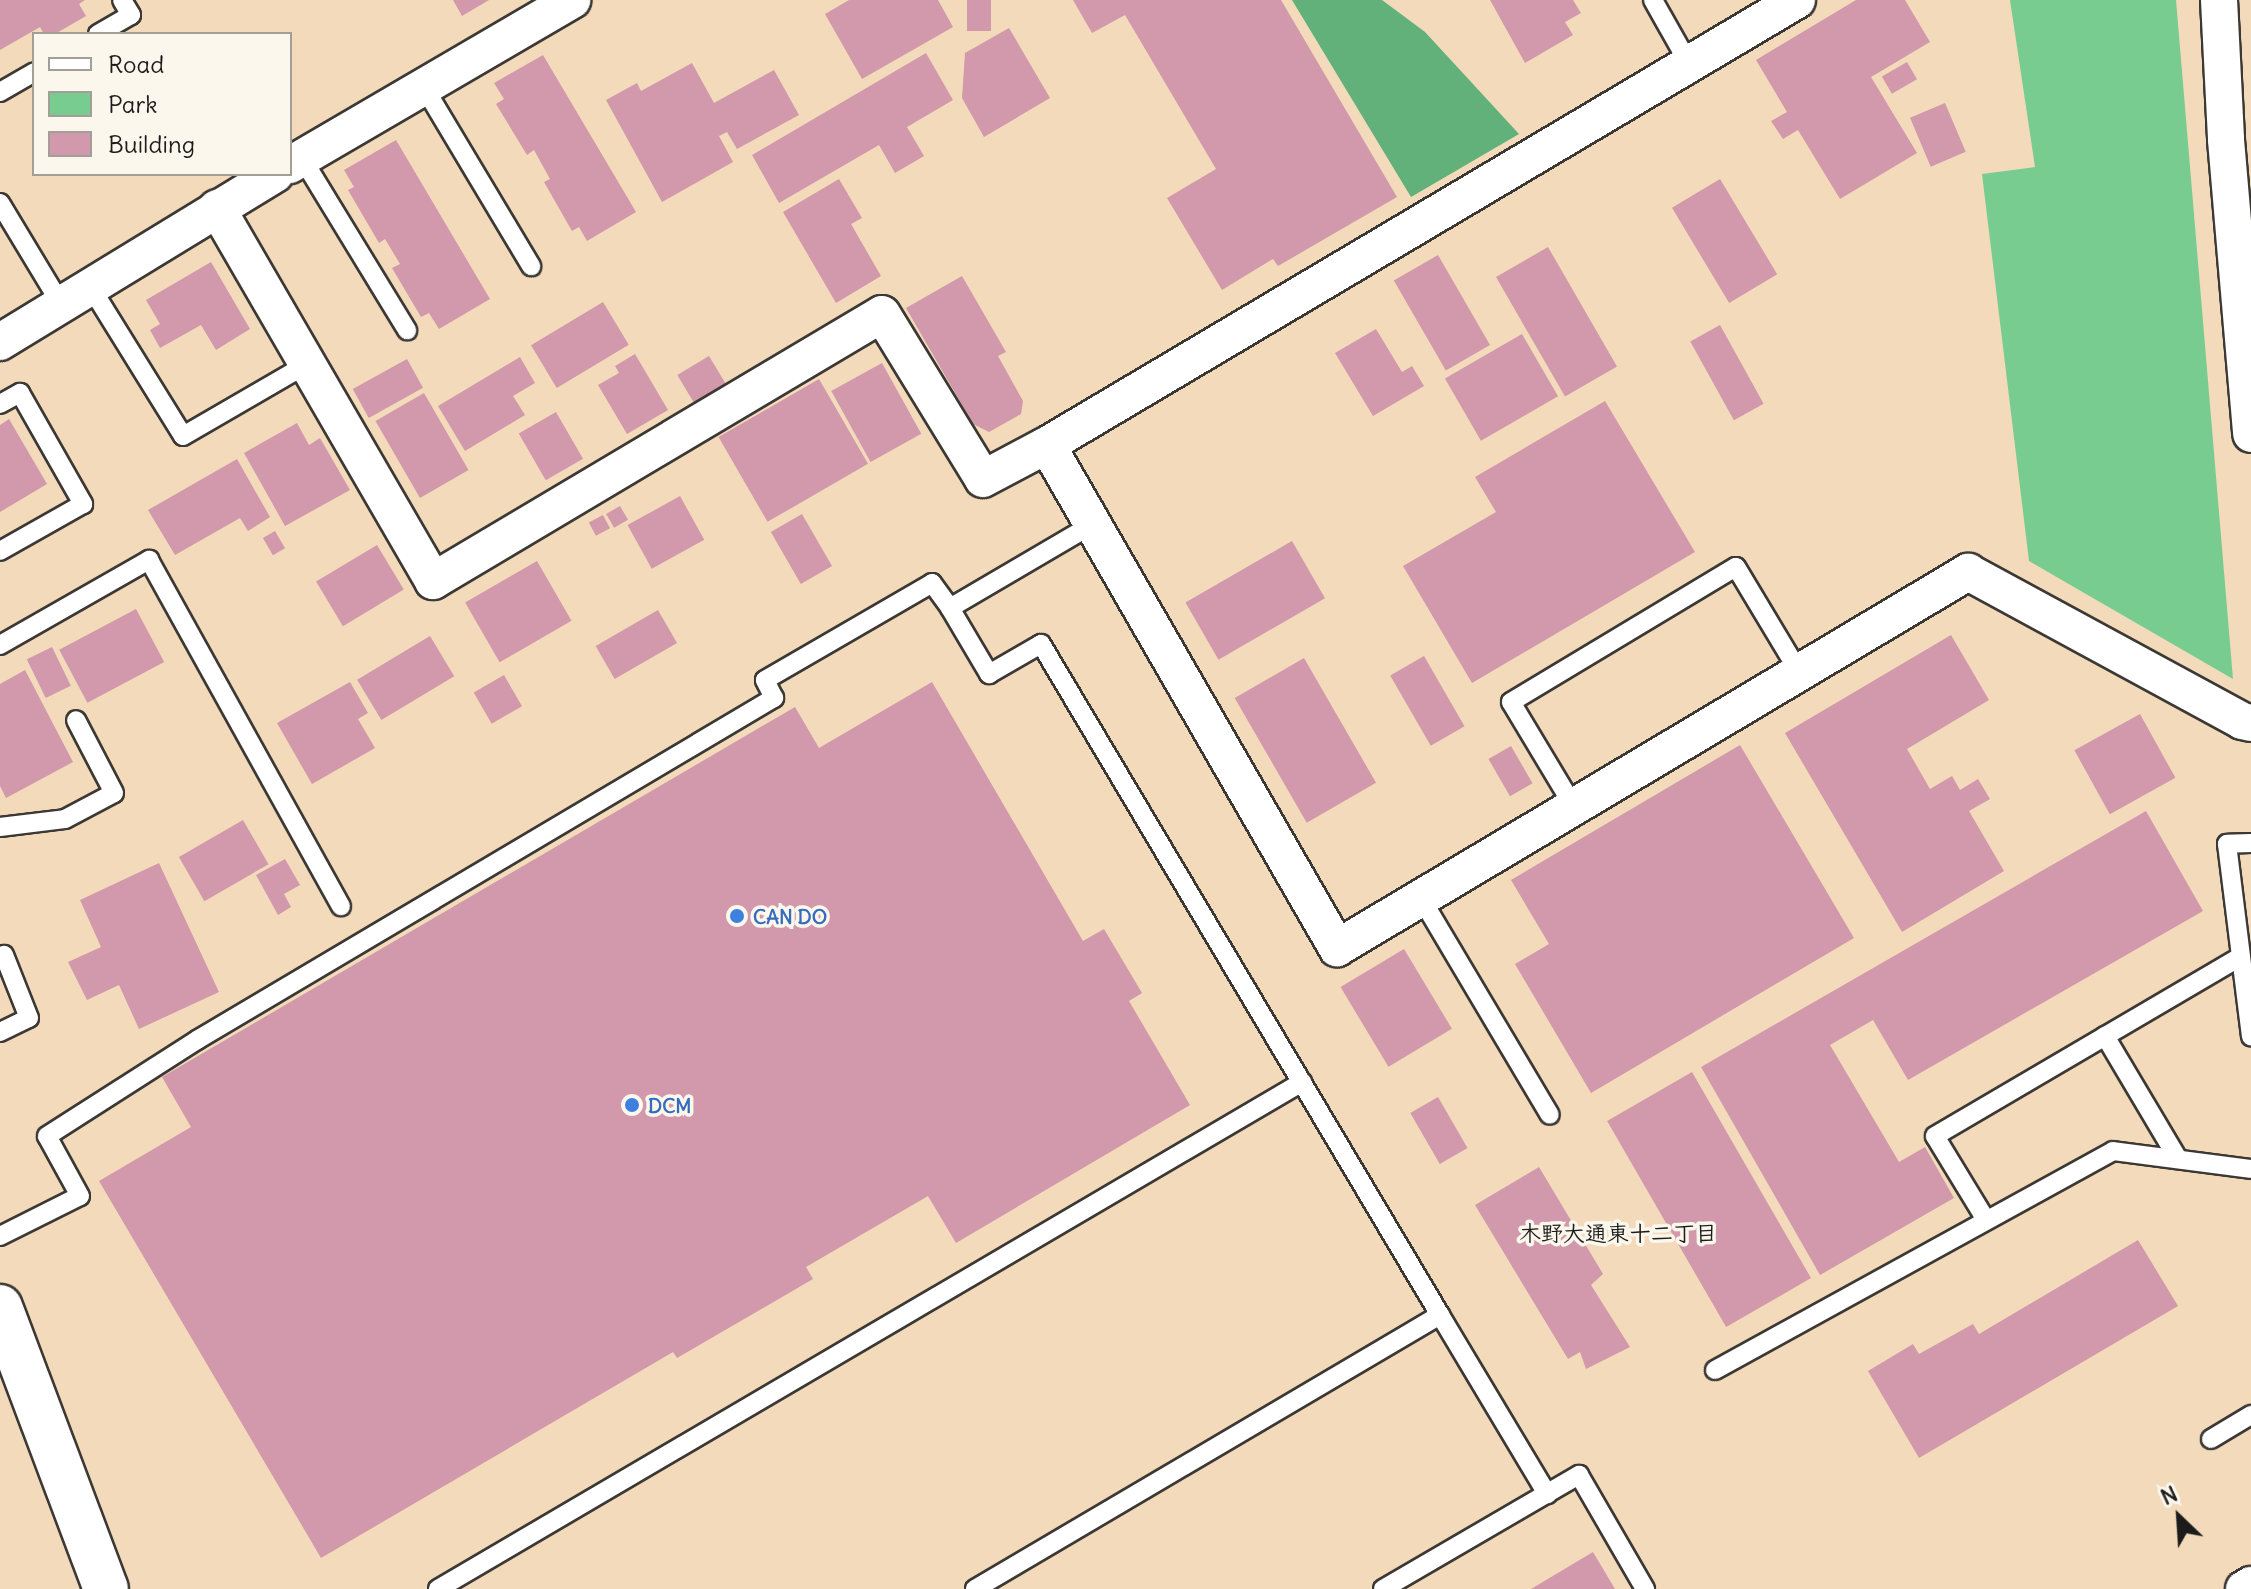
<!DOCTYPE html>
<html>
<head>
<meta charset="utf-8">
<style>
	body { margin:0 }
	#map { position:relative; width:2251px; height:1589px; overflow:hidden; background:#f2daba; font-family:Delius,"Klee One",sans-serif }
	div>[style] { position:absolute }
	.green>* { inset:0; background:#79cc8f }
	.forest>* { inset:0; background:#62b07a }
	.building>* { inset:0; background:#d199ab; transform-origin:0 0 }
	.roads { filter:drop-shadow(2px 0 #3c3834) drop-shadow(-2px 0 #3c3834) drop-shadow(0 2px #3c3834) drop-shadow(0 -2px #3c3834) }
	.service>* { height:18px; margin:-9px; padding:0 9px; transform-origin:9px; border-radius:9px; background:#fff }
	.minor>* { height:36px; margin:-18px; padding:0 18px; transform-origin:18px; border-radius:18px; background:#fff }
	.trunk>* { height:44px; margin:-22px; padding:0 22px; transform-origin:22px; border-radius:22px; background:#fff }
	.dots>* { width:22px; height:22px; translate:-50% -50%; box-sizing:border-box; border:4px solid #fbf7ec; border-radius:50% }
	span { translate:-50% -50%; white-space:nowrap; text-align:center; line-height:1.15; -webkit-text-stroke:7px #fbf7ec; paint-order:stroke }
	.shop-label { font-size:20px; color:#366cbe; font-weight:700 }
	.left { translate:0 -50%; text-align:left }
	.neighbourhood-label { font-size:22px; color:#1c1c1c; font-weight:700 }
	.legend { position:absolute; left:32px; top:32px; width:260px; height:144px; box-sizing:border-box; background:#fbf7ec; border:2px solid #a29f99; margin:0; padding:10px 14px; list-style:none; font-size:24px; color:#1c1c1c }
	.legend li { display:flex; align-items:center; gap:16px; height:40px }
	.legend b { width:40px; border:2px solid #a29f99 }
	.north { position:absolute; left:2139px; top:1477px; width:80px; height:80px; -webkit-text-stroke:6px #fbf7ec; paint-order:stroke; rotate:335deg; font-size:22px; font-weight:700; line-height:32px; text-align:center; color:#1c1c1c }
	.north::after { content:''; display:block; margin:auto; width:28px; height:36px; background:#1c1c1c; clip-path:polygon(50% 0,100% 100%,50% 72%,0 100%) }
</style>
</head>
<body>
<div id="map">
	<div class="green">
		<div style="clip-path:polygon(2010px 0,2176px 0,2233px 679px,2029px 561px,1982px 174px,2035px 167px)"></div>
	</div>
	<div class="forest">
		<div style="clip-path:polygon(1292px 0,1382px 0,1425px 32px,1519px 134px,1411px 197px)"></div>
	</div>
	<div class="building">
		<div style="clip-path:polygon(0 0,85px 0,79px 4px,86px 16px,55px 34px,44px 34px,40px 27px,0 50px)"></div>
		<div style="clip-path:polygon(453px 0,489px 0,462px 16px)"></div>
		<div style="clip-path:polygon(849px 0,938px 0,953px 27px,862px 79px,825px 14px)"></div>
		<div style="left:967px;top:0;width:24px;height:31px"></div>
		<div style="clip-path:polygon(1073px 0,1281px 0,1397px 197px,1278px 266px,1273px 259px,1222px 290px,1167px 198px,1216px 169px,1125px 15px,1092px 33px)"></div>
		<div style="clip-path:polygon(1490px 0,1573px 0,1581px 13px,1565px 22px,1573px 35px,1525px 63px)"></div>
		<div style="clip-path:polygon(1856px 0,1905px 0,1930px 42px,1871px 77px,1917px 153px,1840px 199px,1798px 130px,1783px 139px,1771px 121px,1787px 112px,1756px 60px)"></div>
		<div style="clip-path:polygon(1009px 28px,1050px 98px,984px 137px,962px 98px,965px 53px)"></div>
		<div style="clip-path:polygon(926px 53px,953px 100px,907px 127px,924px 156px,895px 173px,879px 145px,779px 203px,752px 155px)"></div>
		<div style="clip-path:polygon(543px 55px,636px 212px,587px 241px,579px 227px,572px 231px,544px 182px,550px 179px,534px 150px,527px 155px,496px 104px,504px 99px,494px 83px)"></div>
		<div style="left:1907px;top:62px;width:20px;height:29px;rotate:60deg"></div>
		<div style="clip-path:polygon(692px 63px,714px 103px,774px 70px,799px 115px,737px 149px,727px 132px,719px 136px,733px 162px,662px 202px,606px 100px,637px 83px,641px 91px)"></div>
		<div style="left:1945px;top:103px;width:53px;height:38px;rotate:67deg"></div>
		<div style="clip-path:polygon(396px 140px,490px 299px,439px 329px,429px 313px,421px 317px,392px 268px,400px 264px,385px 239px,379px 243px,348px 190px,354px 187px,344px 170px)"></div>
		<div style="clip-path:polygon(839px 179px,862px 218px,851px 224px,881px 276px,836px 303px,783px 212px)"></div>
		<div style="left:1720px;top:179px;width:111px;height:56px;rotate:59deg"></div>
		<div style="left:1548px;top:247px;width:138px;height:60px;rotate:60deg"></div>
		<div style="left:1438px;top:255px;width:104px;height:51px;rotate:60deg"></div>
		<div style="clip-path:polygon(211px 262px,250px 329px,216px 350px,201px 325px,160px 348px,150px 330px,160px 324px,146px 300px)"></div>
		<div style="clip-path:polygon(962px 276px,1006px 352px,998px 356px,1023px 401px,1021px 414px,989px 432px,973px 424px,906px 308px)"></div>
		<div style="left:603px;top:302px;width:50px;height:84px;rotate:59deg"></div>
		<div style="left:1720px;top:325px;width:90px;height:34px;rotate:61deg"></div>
		<div style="clip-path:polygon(1376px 329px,1402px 372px,1412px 366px,1424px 386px,1373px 416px,1335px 353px)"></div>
		<div style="left:1522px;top:334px;width:72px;height:89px;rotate:60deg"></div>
		<div style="clip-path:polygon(635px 354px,668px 410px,627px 434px,598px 385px,619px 373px,615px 366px)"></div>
		<div style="left:709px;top:356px;width:33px;height:37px;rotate:59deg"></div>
		<div style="clip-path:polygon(520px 357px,535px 383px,513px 396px,525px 415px,465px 451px,438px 406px)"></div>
		<div style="left:407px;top:359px;width:33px;height:62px;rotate:61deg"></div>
		<div style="left:882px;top:363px;width:81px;height:58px;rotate:61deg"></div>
		<div style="left:819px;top:379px;width:98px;height:116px;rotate:60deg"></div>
		<div style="left:424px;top:393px;width:89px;height:56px;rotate:60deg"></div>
		<div style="clip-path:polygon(1605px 401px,1695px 552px,1472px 683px,1403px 566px,1496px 512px,1475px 477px)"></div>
		<div style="left:556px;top:412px;width:54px;height:43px;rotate:60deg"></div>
		<div style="clip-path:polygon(9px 419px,47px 484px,0 512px,0 425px)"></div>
		<div style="clip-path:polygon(297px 423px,309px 445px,320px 438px,350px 490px,285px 526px,244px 453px)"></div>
		<div style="clip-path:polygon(237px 459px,270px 517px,248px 531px,240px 518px,175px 555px,148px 510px)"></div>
		<div style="left:680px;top:496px;width:50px;height:60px;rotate:61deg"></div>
		<div style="left:620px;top:506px;width:16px;height:16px;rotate:60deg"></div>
		<div style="left:802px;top:514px;width:60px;height:36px;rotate:60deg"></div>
		<div style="left:603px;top:515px;width:15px;height:16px;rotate:62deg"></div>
		<div style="left:275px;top:531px;width:20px;height:14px;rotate:60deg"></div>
		<div style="left:1292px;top:541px;width:66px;height:123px;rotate:60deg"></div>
		<div style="left:377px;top:545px;width:52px;height:71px;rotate:59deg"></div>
		<div style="left:537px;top:561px;width:69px;height:83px;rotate:60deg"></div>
		<div style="left:136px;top:609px;width:60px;height:87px;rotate:62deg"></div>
		<div style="left:658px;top:610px;width:38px;height:72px;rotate:60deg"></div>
		<div style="clip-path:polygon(1951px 635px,1989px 700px,1907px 749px,1930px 789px,1952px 776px,1960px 790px,1978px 779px,1990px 799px,1969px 811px,2004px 871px,1902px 932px,1785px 733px)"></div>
		<div style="left:430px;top:636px;width:47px;height:85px;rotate:59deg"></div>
		<div style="left:52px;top:647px;width:43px;height:28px;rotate:64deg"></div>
		<div style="left:1424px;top:656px;width:81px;height:39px;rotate:60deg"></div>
		<div style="left:1304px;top:658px;width:144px;height:80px;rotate:60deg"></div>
		<div style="clip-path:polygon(25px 670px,73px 762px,6px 798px,0 786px,0 684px)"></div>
		<div style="left:504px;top:675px;width:36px;height:35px;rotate:60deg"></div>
		<div style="clip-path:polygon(350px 682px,368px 713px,358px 719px,375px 748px,312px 784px,277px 723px)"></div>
		<div style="clip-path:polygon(932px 682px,1083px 941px,1104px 929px,1142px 993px,1129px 1001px,1190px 1105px,956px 1243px,928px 1196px,806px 1267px,813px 1279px,677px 1358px,673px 1352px,321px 1558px,99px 1181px,191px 1127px,162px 1077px,795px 707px,819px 748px)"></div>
		<div style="left:2140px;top:714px;width:73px;height:75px;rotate:61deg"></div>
		<div style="clip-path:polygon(1740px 745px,1854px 938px,1591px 1093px,1515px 964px,1549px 944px,1511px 880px)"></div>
		<div style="left:1511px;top:746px;width:43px;height:26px;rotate:60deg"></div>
		<div style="clip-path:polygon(2146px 811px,2203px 911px,1908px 1080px,1873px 1020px,1830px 1045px,1899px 1162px,1925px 1147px,1954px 1198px,1820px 1275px,1701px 1067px)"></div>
		<div style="left:243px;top:820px;width:51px;height:74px;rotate:60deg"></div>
		<div style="clip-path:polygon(285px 859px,300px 885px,284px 894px,291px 907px,278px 915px,256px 875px)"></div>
		<div style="clip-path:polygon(159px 863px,219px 992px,139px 1029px,119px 985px,87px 1000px,68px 962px,101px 947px,80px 900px)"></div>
		<div style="left:1404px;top:949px;width:93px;height:74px;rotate:59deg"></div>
		<div style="left:1692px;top:1072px;width:238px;height:98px;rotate:60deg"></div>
		<div style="left:1438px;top:1097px;width:59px;height:32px;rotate:60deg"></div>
		<div style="clip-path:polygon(1539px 1167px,1603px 1274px,1591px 1285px,1630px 1347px,1586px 1369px,1580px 1352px,1568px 1359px,1475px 1205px)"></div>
		<div style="clip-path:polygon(2138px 1240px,2178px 1306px,1919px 1458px,1868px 1371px,1913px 1344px,1919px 1354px,1973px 1324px,1979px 1334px)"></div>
		<div style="clip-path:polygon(1593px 1552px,1615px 1589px,1531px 1589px)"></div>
	</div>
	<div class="roads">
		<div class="service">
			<div style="left:1653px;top:0;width:73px;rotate:60.6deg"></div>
			<div style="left:98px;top:34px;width:38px;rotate:-30deg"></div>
			<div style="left:131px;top:15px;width:17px;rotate:-121deg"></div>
			<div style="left:424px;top:87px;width:209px;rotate:59.1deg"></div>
			<div style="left:0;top:92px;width:39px;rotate:-30deg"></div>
			<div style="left:302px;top:158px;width:202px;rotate:58.6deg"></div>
			<div style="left:0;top:203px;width:118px;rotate:58.9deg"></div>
			<div style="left:90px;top:286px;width:176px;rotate:58.2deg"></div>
			<div style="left:183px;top:436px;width:143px;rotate:-30.1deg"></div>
			<div style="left:0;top:404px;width:23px;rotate:-29deg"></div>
			<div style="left:20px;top:393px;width:128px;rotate:60.4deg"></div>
			<div style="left:83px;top:504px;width:95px;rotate:150.5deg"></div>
			<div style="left:1093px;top:524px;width:166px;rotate:149.6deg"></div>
			<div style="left:950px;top:608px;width:77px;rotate:59.4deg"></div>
			<div style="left:989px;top:674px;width:60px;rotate:-30deg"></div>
			<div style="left:1041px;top:644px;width:781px;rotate:59.26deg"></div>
			<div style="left:0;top:645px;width:172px;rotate:-29.7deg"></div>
			<div style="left:149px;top:560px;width:396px;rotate:61deg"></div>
			<div style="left:1574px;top:807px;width:122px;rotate:-121deg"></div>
			<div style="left:1511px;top:702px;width:262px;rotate:-31deg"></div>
			<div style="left:1736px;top:567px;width:122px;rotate:59deg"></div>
			<div style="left:0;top:827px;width:65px;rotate:-7deg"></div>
			<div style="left:65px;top:819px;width:55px;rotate:-28deg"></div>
			<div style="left:114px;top:793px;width:82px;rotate:-117.5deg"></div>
			<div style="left:2251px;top:843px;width:24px;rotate:178deg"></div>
			<div style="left:2227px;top:844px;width:194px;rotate:82.9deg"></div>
			<div style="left:1421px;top:898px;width:252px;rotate:59.3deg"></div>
			<div style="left:0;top:1032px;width:32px;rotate:-26deg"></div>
			<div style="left:29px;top:1018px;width:68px;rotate:-111.6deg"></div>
			<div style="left:2105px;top:1036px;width:143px;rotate:59.3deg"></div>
			<div style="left:1986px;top:1220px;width:98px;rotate:-121.3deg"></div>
			<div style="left:1935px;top:1136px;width:354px;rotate:-30.4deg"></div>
			<div style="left:0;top:1236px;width:89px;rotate:-26.6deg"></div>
			<div style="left:80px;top:1196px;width:68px;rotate:-118.8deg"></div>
			<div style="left:47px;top:1136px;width:178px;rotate:-32.6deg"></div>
			<div style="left:197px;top:1040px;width:671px;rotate:-30.66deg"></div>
			<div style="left:774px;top:698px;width:20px;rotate:-117deg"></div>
			<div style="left:765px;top:680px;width:193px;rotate:-30.1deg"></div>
			<div style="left:932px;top:583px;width:31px;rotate:54deg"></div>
			<div style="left:1715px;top:1370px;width:454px;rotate:-28.8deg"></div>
			<div style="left:2113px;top:1151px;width:139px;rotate:7.4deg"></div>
			<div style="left:2211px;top:1439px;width:47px;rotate:-31deg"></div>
			<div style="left:438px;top:1589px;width:1002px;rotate:-30.4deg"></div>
			<div style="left:975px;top:1589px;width:540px;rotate:-30.51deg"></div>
			<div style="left:1440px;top:1315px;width:209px;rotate:59.1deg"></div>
			<div style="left:1383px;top:1589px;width:227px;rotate:-30.2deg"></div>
			<div style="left:1579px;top:1475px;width:132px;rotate:59.9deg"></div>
		</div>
		<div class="minor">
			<div style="left:2219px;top:0;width:140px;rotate:87.1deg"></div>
			<div style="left:2226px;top:140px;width:295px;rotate:85.1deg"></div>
			<div style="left:290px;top:165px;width:327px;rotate:-30.3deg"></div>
			<div style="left:217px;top:208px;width:431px;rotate:59.9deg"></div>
			<div style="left:433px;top:581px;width:522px;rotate:-30.74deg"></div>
			<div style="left:882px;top:314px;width:193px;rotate:58.5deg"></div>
			<div style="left:983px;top:479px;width:72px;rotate:-28deg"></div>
			<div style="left:1047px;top:445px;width:872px;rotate:-30.68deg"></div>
			<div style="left:0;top:342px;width:322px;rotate:-31.4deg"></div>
			<div style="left:1047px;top:445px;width:581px;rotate:60.03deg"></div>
			<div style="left:1337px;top:948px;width:735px;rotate:-30.79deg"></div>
			<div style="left:1968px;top:572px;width:312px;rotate:28.5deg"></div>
			<div style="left:2242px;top:721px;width:9px;rotate:13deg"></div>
			<div style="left:2244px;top:1589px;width:8px;rotate:-30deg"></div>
		</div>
		<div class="trunk">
			<div style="left:0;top:1307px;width:301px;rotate:69.4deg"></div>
		</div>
	</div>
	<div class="dots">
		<div style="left:737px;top:916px;background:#3f7fe0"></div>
		<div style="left:632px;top:1105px;background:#3f7fe0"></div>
	</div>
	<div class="shop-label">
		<span class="left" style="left:753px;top:916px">CAN DO</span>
		<span class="left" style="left:648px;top:1105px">DCM</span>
	</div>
	<div class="neighbourhood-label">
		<span style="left:1618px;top:1234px">木野大通東十二丁目</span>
	</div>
	<ul class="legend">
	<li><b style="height:10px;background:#fff"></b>Road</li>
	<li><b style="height:22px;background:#79cc8f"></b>Park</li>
	<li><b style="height:22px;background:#d199ab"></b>Building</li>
	</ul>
	<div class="north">N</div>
</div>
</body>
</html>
